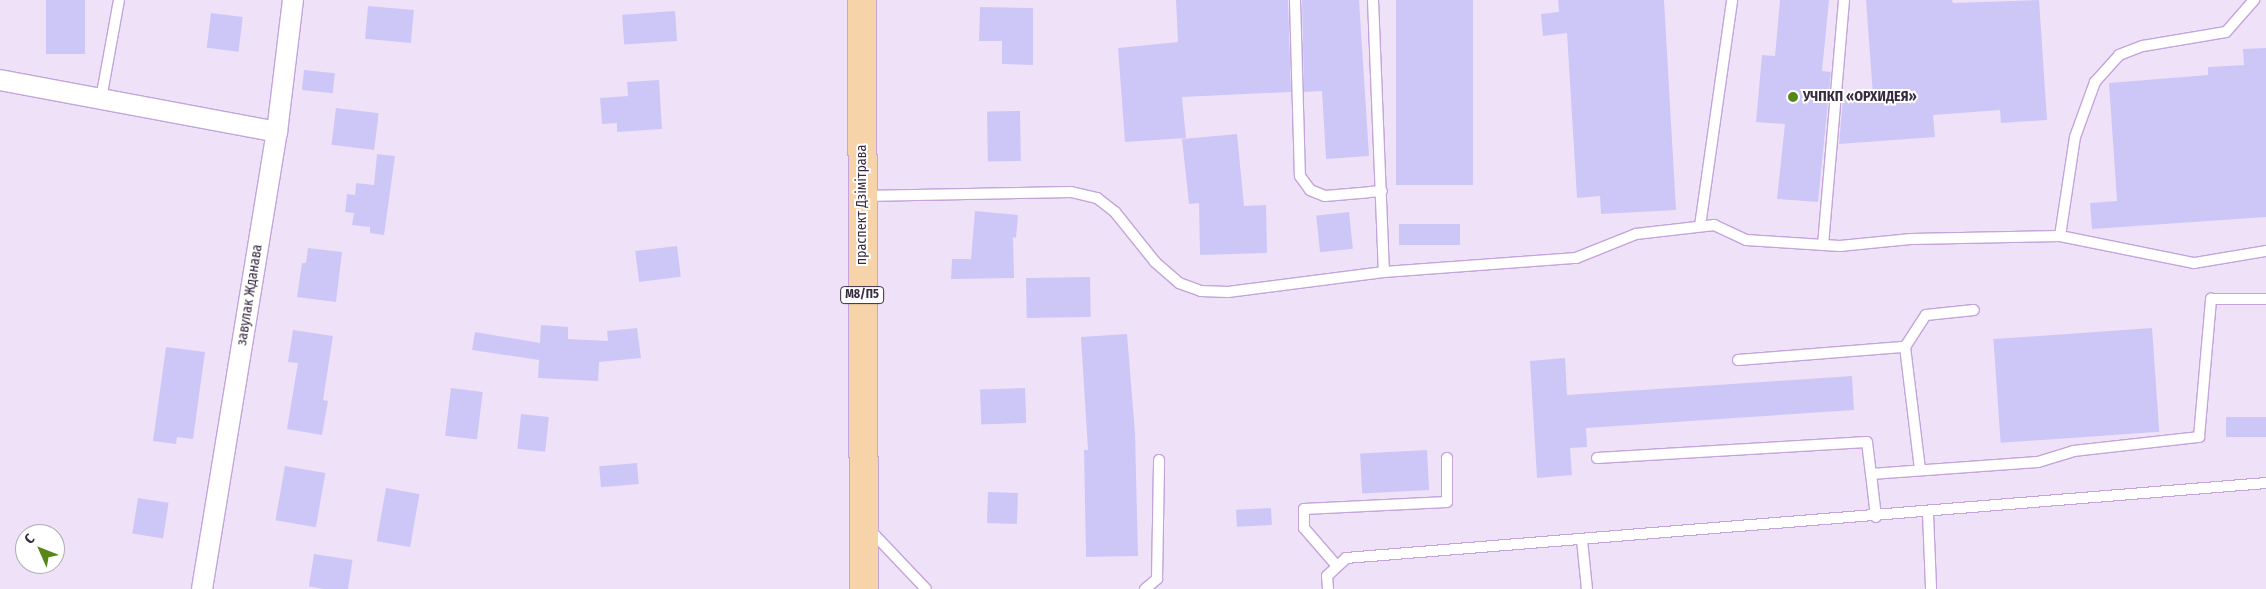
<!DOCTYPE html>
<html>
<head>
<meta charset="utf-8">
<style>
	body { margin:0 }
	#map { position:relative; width:2266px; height:589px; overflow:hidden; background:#efe2f8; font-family:"Fira Sans Condensed",sans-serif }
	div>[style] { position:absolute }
	.building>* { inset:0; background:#cdc7f7; transform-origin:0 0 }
	.roads { filter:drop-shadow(1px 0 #c4a4da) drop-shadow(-1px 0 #c4a4da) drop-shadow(0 1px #c4a4da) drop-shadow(0 -1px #c4a4da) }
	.lane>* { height:10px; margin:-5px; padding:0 5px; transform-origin:5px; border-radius:5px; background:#fff }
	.street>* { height:20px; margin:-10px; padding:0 10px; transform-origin:10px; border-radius:10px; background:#fff }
	.primary>* { height:28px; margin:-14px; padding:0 14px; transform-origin:14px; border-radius:14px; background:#f6d3a8 }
	.dots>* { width:14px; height:14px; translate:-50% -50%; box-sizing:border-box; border:2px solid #fff; border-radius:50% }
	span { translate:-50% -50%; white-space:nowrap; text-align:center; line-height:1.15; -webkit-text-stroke:4px #fff; paint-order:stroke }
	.shield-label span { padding:1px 4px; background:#fff; border:1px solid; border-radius:4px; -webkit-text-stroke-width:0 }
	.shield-label { font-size:12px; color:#382b41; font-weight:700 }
	.poi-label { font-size:14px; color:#382b41; font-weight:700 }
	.left { translate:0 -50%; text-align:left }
	.street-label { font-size:14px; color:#382b41 }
	.north { position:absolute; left:15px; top:524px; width:50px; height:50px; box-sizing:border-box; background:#fff; border:1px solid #afaab3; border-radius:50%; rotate:314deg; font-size:14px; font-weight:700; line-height:20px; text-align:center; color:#382b41 }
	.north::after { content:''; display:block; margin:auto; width:18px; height:22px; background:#578619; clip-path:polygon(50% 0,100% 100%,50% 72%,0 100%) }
</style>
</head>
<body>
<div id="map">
	<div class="building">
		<div style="left:46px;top:0;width:39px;height:54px"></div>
		<div style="clip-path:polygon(1176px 0,1288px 0,1291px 92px,1182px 97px,1186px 138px,1125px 142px,1118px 48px,1178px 42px)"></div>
		<div style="clip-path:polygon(1302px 0,1359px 0,1369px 156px,1326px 159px,1322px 91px,1304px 92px)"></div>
		<div style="left:1396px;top:0;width:77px;height:185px"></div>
		<div style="clip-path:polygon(1558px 0,1664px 0,1676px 210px,1601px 214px,1600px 196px,1577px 198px,1567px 33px,1543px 36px,1541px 14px,1559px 12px)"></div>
		<div style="clip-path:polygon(1780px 0,1829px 0,1822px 71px,1831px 72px,1818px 202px,1777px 199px,1785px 124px,1756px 122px,1762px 55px,1775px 56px)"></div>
		<div style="clip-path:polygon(1866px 0,1952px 0,1953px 3px,2039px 0,2047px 120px,2001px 123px,2000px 110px,1933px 115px,1935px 137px,1839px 144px,1843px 98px,1873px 95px)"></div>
		<div style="left:368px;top:6px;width:46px;height:33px;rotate:5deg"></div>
		<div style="clip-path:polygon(980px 7px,1033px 8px,1033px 65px,1002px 64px,1002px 41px,979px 41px)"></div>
		<div style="left:675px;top:11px;width:30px;height:53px;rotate:86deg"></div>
		<div style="left:211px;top:13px;width:32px;height:35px;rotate:7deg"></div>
		<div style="clip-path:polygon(2266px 48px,2266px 217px,2092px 229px,2090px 203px,2117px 201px,2109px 83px,2208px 75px,2208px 67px,2244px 65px,2243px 49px)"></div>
		<div style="left:304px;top:70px;width:31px;height:20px;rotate:6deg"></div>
		<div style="clip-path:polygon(659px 80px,662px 129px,617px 132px,617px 123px,602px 124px,600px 98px,628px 96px,627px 82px)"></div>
		<div style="left:336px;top:108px;width:43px;height:37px;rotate:7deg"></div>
		<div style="left:1020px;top:111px;width:50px;height:33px;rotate:89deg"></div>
		<div style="clip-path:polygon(1237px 134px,1244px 206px,1266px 205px,1267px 253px,1200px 255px,1199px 203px,1189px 204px,1182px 139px)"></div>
		<div style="clip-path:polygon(377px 154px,395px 156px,384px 235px,370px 233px,370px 227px,352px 225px,354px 213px,345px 212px,347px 194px,355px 195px,356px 183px,374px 185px)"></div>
		<div style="clip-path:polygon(975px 211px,1018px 215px,1016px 238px,1013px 237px,1014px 278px,951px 279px,952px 259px,971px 259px)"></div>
		<div style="left:1349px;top:212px;width:37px;height:33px;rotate:84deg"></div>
		<div style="left:1460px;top:224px;width:21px;height:61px;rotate:90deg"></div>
		<div style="left:677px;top:246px;width:31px;height:42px;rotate:83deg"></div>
		<div style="clip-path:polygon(308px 248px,342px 252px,336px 302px,297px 297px,302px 263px,306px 263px)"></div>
		<div style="left:1090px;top:277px;width:40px;height:64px;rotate:89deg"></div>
		<div style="clip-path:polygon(541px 325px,568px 327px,568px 339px,608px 341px,607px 331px,637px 328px,641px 358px,599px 362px,598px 381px,538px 378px,539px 360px,472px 350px,475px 332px,540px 343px)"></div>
		<div style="left:2152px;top:328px;width:104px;height:159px;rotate:86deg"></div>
		<div style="clip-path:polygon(293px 330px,333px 336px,323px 400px,328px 401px,322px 435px,287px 429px,298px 363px,288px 362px)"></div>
		<div style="clip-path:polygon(1127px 334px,1135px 433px,1138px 556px,1086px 557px,1084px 450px,1088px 450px,1081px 337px)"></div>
		<div style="clip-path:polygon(166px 347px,205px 352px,193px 439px,177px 437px,176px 444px,153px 441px)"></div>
		<div style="clip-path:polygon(1565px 358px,1567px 395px,1852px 376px,1854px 410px,1586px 428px,1587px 447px,1570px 448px,1572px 475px,1537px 478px,1530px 361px)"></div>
		<div style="left:451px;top:388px;width:32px;height:48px;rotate:7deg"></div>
		<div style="left:1025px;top:388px;width:35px;height:45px;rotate:88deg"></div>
		<div style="left:521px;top:414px;width:28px;height:35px;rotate:6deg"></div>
		<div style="left:2266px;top:417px;width:20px;height:40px;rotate:90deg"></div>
		<div style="left:1427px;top:450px;width:40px;height:67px;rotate:87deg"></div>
		<div style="left:637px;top:463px;width:21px;height:38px;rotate:85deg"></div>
		<div style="left:285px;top:466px;width:41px;height:55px;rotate:10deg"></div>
		<div style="left:386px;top:488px;width:34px;height:54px;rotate:10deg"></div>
		<div style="left:988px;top:492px;width:30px;height:31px;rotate:2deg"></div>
		<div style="left:138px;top:498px;width:31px;height:36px;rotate:9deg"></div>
		<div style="left:1271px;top:508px;width:17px;height:35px;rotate:87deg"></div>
		<div style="left:314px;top:554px;width:39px;height:33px;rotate:9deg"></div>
	</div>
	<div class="roads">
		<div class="lane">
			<div style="left:1295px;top:0;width:176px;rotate:88.4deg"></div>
			<div style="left:1300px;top:176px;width:17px;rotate:54deg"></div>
			<div style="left:1310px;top:190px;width:16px;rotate:22deg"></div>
			<div style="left:1325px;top:196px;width:57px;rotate:-5deg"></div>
			<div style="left:1373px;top:0;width:272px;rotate:87.7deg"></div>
			<div style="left:101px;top:99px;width:101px;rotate:-79.7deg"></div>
			<div style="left:863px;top:196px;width:208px;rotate:-1.1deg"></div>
			<div style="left:1071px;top:192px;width:27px;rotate:13deg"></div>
			<div style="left:1097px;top:198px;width:23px;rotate:38deg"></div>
			<div style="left:1115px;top:212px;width:64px;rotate:51.3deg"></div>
			<div style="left:1155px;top:262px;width:32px;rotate:41deg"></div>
			<div style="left:1179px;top:283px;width:23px;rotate:20deg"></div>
			<div style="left:1201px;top:291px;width:27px;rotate:2deg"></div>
			<div style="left:1228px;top:292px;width:157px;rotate:-7.3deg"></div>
			<div style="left:1384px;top:272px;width:193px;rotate:-4.2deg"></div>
			<div style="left:1576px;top:258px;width:65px;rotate:-21.8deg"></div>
			<div style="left:1636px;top:234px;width:79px;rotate:-6.6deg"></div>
			<div style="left:1714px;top:225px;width:35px;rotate:25deg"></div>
			<div style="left:1746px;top:240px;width:94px;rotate:3.7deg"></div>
			<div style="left:1840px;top:246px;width:71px;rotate:-5.6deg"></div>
			<div style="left:1911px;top:239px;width:149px;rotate:-1.2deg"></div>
			<div style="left:2060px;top:236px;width:100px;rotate:-81.4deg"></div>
			<div style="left:2075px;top:137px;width:59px;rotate:-70deg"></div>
			<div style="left:2095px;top:82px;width:36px;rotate:-48deg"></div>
			<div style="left:2119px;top:55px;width:26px;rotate:-21deg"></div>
			<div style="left:2143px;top:46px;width:84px;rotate:-9.6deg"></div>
			<div style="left:2226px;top:32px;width:43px;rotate:-48.8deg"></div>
			<div style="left:1700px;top:226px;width:228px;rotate:-81.9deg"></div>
			<div style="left:2060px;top:236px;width:137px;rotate:11.4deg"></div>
			<div style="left:2194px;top:263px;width:73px;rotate:-9.5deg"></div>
			<div style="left:1823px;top:245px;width:246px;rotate:-85.1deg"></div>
			<div style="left:1905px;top:347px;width:38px;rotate:-57deg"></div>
			<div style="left:1926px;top:315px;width:48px;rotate:-5.9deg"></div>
			<div style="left:1738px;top:360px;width:168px;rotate:-4.5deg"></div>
			<div style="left:1905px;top:347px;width:124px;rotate:83deg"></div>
			<div style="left:1597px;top:458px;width:270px;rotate:-3.4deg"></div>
			<div style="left:1867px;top:442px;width:32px;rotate:83deg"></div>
			<div style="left:1928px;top:513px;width:76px;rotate:87.7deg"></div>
			<div style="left:1876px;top:517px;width:43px;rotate:-96.6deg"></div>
			<div style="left:1871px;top:474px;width:167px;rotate:-4.1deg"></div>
			<div style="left:2038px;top:462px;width:38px;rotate:-17deg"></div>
			<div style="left:2074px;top:451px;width:126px;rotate:-6.4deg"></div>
			<div style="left:2199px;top:437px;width:139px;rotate:-85deg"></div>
			<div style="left:2211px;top:299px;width:55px"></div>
			<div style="left:870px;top:530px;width:81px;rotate:46.5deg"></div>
			<div style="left:1582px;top:540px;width:49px;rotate:84.2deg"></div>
			<div style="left:1337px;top:566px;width:50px;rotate:-131deg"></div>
			<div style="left:1304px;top:528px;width:19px;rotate:-90deg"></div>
			<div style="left:1304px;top:509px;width:143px;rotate:-2.8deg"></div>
			<div style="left:1447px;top:502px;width:44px;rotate:-90deg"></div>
			<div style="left:1145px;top:589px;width:16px;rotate:-40deg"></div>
			<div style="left:1157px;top:579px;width:119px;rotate:-89deg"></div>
			<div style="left:1328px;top:589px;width:13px;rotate:-94deg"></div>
			<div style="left:1327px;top:576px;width:26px;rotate:-43deg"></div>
			<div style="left:1346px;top:558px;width:923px;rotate:-4.66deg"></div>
		</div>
		<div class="street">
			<div style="left:0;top:80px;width:282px;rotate:10.6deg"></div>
			<div style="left:202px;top:589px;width:463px;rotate:-80.7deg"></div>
			<div style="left:277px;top:132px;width:133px;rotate:-83.1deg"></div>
		</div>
		<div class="primary">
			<div style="left:862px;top:0;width:589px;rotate:89.81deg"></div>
		</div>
	</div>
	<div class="dots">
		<div style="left:1793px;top:97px;background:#578619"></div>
	</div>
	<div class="shield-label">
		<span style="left:862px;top:295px">М8/П5</span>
	</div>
	<div class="poi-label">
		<span class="left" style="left:1803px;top:97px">УЧПКП «ОРХИДЕЯ»</span>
	</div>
	<div class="street-label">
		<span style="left:862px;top:205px;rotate:-90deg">праспект Дзімітрава</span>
		<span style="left:250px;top:295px;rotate:-81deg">завулак Жданава</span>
	</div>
	<div class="north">С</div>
</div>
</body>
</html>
